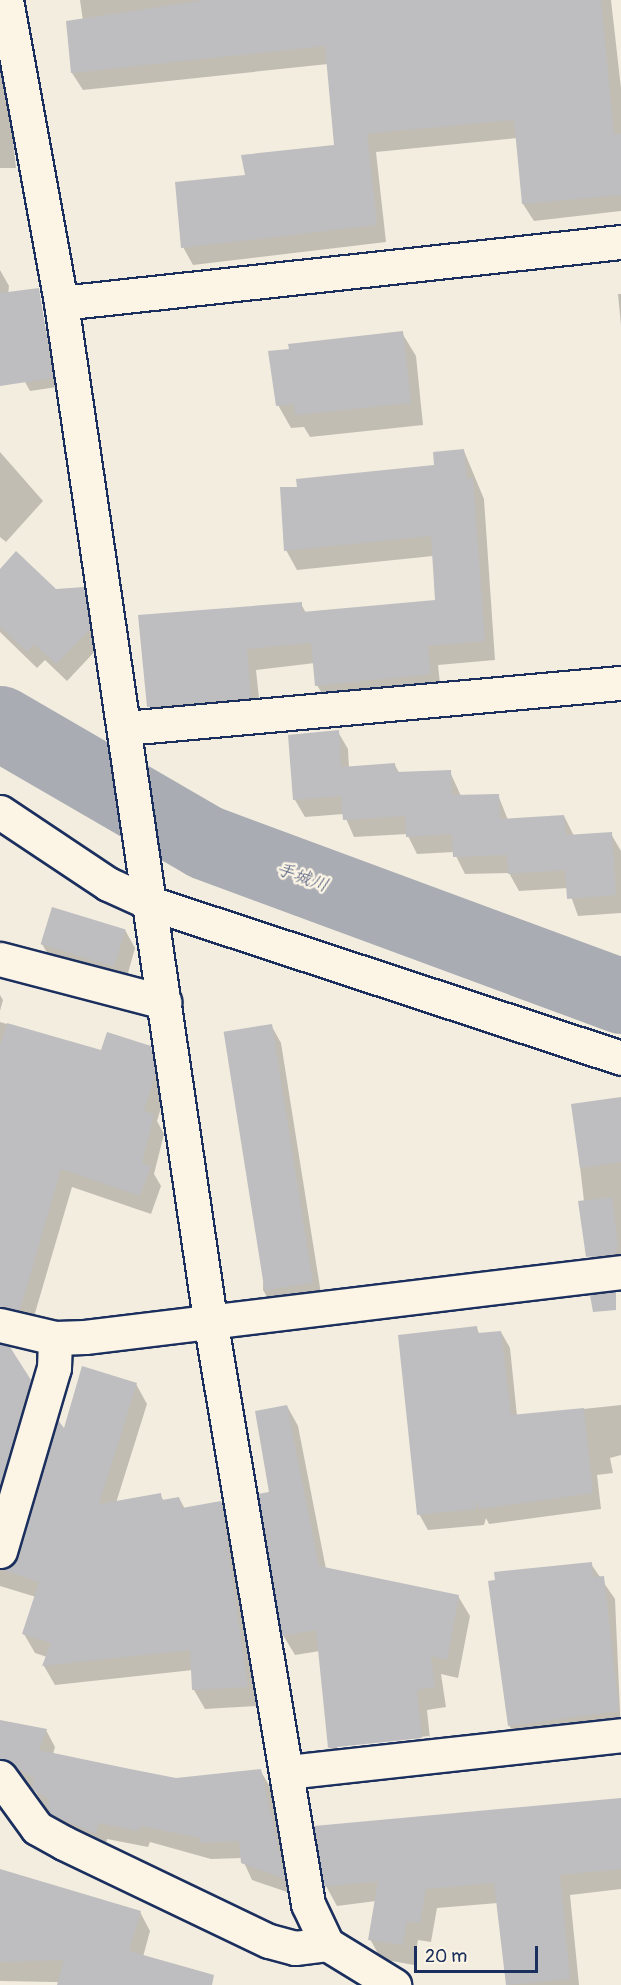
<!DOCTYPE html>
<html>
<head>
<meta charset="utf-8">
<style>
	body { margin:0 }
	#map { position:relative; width:621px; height:1985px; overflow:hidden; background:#f3ede0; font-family:Pangolin,"Klee One",sans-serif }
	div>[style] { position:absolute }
	.shadow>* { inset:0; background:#0003 }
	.river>* { height:75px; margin:-37.5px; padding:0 37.5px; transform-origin:37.5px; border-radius:37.5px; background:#a9acb3 }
	.building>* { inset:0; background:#bebec0; transform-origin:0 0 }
	.roads { filter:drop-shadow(2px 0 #1b2f5e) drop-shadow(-2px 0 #1b2f5e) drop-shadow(0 2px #1b2f5e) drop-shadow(0 -2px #1b2f5e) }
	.minor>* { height:33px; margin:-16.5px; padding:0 16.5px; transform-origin:16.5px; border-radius:16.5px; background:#fcf5e5 }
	span { translate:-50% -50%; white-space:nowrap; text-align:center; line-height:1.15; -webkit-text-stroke:5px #fcf5e5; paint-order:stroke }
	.water-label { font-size:18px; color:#465478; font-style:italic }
	.scale { position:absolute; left:414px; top:1946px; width:124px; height:27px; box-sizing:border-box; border:3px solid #1b2f5e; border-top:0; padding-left:8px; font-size:18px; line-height:21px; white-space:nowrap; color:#1b2f5e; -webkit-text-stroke:4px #fcf5e5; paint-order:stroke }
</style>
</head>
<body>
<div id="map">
	<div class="shadow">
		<div style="clip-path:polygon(80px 0,611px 0,621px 88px,621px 211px,534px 221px,523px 204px,517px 138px,376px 152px,386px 242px,193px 265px,183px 247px,247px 176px,336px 146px,328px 64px,83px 90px,72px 73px,83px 21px)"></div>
		<div style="clip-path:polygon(0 64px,6px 75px,16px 168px,0 168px)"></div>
		<div style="clip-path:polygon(0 270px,9px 286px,4px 331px,0 330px)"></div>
		<div style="clip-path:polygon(38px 289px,57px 387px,30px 391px,25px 382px)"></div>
		<div style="clip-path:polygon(618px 294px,621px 294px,621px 326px)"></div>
		<div style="clip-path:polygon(402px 333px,416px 356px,423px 425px,310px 437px,304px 427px,291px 428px,278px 405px,270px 353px)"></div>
		<div style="clip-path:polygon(464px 451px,484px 499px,495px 660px,438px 665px,441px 693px,328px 704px,317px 685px,315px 663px,256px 670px,261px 717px,160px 726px,149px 706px,301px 604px,306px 613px,437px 601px,433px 556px,297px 570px,286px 550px,298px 488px,435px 466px)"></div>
		<div style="clip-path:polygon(0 452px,43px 501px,6px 542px,0 537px)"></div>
		<div style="clip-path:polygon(0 571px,55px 591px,83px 589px,93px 606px,99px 647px,67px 681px,45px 660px,37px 668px,0 632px)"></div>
		<div style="clip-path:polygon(338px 732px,348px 749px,349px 768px,394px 764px,400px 774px,450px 772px,461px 796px,498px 795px,508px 820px,564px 816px,574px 836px,611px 834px,621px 851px,621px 913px,578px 916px,568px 888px,519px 891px,509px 873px,465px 874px,454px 852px,417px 854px,407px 834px,354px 837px,344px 814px,305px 817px,295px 800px)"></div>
		<div style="clip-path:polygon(125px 930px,135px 948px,125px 984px,52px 961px,42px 944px)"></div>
		<div style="clip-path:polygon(0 995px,3px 1000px,0 1011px)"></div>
		<div style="clip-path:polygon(0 1022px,102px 1052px,150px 1048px,161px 1067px,165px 1094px,157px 1121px,164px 1134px,154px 1174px,161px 1186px,151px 1214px,72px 1187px,33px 1320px,0 1310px)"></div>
		<div style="clip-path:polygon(271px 1025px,281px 1043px,322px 1300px,273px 1307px,263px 1290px)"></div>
		<div style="clip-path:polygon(621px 1099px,621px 1267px,600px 1269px,590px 1253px,573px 1106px)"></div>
		<div style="clip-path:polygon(476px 1327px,480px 1335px,501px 1332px,510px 1348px,517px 1416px,621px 1405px,621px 1455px,610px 1458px,613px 1473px,597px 1475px,601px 1509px,489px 1524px,486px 1518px,484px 1525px,428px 1530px,419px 1514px)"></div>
		<div style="clip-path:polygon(0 1345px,41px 1400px,0 1540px)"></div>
		<div style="clip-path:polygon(136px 1384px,147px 1404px,116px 1503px,160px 1495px,164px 1501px,179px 1498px,185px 1509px,221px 1502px,232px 1522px,258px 1706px,205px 1709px,194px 1690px,193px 1670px,55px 1685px,44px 1666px,47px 1657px,35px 1653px,24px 1634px,36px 1597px,0 1586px,0 1570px,19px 1558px,64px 1431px)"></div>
		<div style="clip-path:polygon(evenodd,287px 1406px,298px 1426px,326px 1569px,458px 1596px,470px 1616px,458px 1678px,441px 1674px,446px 1707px,427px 1710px,432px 1758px,341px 1768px,330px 1748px,320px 1651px,295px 1655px,283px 1635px,270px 1494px,287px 1406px,429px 1736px,430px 1739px,337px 1749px,337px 1746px,429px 1736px)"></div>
		<div style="clip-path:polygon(591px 1564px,615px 1599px,621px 1733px,521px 1746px,509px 1725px)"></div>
		<div style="clip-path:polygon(0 1724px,46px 1730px,55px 1747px,53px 1754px,176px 1779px,260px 1770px,270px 1787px,293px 1894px,252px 1880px,242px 1858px,211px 1859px,150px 1842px,148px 1847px,107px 1839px,105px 1850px,61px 1830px,33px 1788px,0 1770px)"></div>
		<div style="clip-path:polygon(621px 1800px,621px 1889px,570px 1895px,579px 1985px,508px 1985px,498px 1903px,437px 1908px,431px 1942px,418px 1940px,414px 1965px,381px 1959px,370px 1939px,376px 1901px,337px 1906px,326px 1886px)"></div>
		<div style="clip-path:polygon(0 1871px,140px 1912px,150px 1931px,143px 1957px,212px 1985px,0 1981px)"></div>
	</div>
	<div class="river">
		<div style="left:0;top:723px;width:237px;rotate:30.1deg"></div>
		<div style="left:205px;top:842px;width:444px;rotate:20.3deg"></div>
	</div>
	<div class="building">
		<div style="clip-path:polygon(205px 0,601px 0,614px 134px,621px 134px,621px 195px,522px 204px,514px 120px,395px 131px,367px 134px,377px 225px,181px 248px,175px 182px,245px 175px,241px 155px,334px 145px,325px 46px,71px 73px,66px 21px)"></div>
		<div style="clip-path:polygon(39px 288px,53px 378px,0 386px,0 293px)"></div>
		<div style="clip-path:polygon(403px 331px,411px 403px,295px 415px,294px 404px,276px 406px,268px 351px,289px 349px,288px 344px)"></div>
		<div style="clip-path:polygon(464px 449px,467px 479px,473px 478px,485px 641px,428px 646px,431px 674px,315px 686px,311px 643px,247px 649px,251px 698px,147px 707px,138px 615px,302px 602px,302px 612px,435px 600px,431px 536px,284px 551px,280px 487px,297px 487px,296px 479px,434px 465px,433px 452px)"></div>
		<div style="clip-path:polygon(16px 551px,56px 589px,84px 587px,90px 629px,56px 664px,34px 644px,27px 652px,0 626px,0 569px)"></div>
		<div style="clip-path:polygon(339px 730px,341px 767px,395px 763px,396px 772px,451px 770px,452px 795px,499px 794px,500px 819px,564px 815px,566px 835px,612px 832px,616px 895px,567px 899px,565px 870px,508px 874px,507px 855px,453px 857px,452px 834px,406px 837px,405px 816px,343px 820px,341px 796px,293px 800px,288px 735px)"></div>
		<div style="left:52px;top:907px;width:77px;height:39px;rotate:17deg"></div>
		<div style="clip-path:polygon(7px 1023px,101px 1050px,107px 1032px,151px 1046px,155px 1074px,144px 1111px,154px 1114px,142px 1163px,151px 1166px,140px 1196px,61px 1169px,20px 1310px,0 1307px,0 1046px)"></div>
		<div style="left:272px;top:1024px;width:262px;height:49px;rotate:81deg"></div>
		<div style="clip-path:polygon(621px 1097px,621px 1162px,580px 1168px,571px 1104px)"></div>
		<div style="clip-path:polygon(612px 1197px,618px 1246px,615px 1254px,586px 1257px,578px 1201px)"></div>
		<div style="clip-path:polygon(616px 1292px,616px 1310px,593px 1312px,590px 1295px)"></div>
		<div style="clip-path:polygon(477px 1326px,478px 1333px,501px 1331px,511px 1415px,584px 1408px,593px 1493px,479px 1509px,477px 1499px,476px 1509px,417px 1515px,398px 1335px)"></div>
		<div style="clip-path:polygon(0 1344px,10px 1347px,31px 1380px,0 1485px)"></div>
		<div style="clip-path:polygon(82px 1366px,137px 1383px,99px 1504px,161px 1493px,162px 1500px,179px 1497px,182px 1508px,221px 1501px,248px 1687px,192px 1690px,190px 1650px,42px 1666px,51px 1643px,22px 1634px,39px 1582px,0 1569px,18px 1556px,58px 1420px,64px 1428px)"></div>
		<div style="clip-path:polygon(287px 1405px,319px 1566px,459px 1595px,447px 1660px,431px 1656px,435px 1687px,417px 1690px,422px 1738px,328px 1748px,316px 1630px,282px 1636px,258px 1494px,269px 1492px,255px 1411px)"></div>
		<div style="clip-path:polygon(592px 1562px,593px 1577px,604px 1576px,619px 1711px,508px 1726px,488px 1581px,495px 1580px,494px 1572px)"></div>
		<div style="clip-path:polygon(0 1720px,47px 1729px,39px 1750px,130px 1769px,176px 1778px,261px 1769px,285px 1879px,241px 1863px,239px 1841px,200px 1843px,200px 1838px,141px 1826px,139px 1831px,98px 1823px,96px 1834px,50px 1814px,48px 1799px,32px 1789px,34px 1778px,0 1759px)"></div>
		<div style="clip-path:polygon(621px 1798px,621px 1869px,560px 1875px,570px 1979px,506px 1985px,494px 1883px,426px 1889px,420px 1923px,407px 1921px,403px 1945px,368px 1940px,378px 1881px,324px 1887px,314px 1826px)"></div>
		<div style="clip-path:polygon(0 1869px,141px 1911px,129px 1951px,214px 1975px,212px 1985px,57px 1985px,64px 1960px,0 1962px)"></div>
	</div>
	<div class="roads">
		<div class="minor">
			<div style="left:6px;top:0;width:308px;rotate:79.7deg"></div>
			<div style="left:61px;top:303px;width:1027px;rotate:81.66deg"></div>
			<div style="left:210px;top:1319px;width:593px;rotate:80.49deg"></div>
			<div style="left:308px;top:1904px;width:44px;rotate:64.6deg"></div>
			<div style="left:327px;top:1944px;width:79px;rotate:31.5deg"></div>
			<div style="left:61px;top:303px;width:563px;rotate:-6.22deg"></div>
			<div style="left:125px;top:728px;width:498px;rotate:-5.2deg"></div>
			<div style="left:0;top:812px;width:130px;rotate:33.7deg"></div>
			<div style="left:108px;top:884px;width:46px;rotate:24.3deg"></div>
			<div style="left:150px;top:903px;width:496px;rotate:18.2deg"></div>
			<div style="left:0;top:959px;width:170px;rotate:14.7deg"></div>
			<div style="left:0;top:1325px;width:57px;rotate:13.3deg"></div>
			<div style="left:55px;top:1338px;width:30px;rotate:-2deg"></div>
			<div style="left:85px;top:1337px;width:540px;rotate:-6.91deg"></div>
			<div style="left:0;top:1551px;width:191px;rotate:-73.6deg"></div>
			<div style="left:54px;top:1368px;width:30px;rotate:-88deg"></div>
			<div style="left:287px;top:1772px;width:336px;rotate:-6.3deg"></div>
			<div style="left:0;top:1777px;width:63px;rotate:54deg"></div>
			<div style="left:37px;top:1828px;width:31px;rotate:29deg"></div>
			<div style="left:64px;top:1843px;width:227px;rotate:25.6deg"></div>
			<div style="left:269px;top:1941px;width:27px;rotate:15deg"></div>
			<div style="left:295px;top:1948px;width:32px;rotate:-7deg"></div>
		</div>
	</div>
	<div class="water-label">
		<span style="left:302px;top:878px;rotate:20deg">手城川</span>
	</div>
	<div class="scale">20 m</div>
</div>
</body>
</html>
